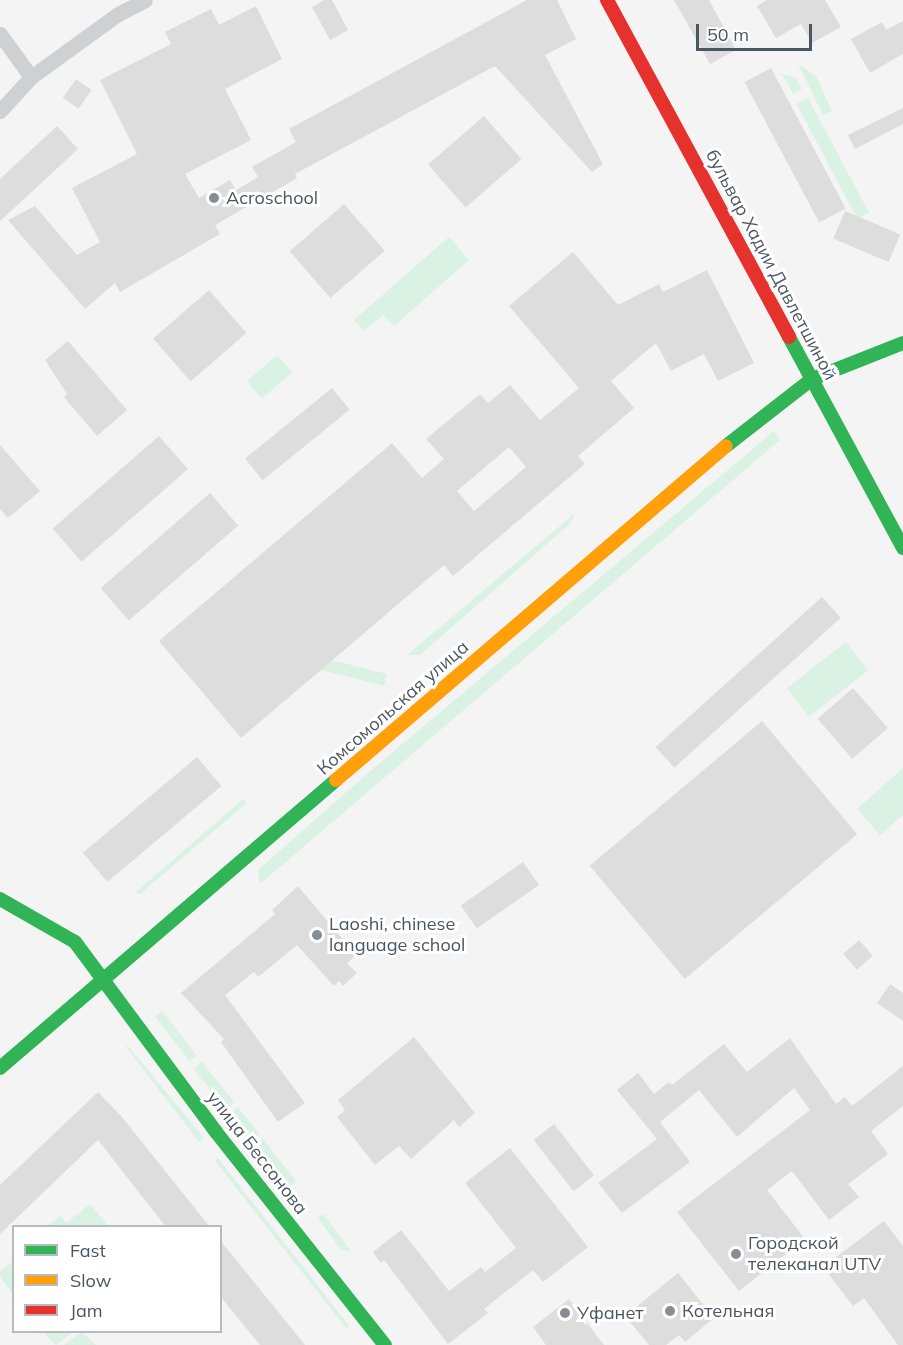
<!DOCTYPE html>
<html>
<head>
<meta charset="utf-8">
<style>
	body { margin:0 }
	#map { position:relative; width:903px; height:1345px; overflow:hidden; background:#f4f4f4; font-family:Mulish,sans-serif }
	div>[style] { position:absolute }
	.green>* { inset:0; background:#d9f2e3; transform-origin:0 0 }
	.building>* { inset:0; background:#ddddde; transform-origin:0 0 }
	.street>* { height:15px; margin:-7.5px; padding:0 7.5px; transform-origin:7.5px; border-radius:7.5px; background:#ced0d2 }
	.fast>* { height:14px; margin:-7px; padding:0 7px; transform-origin:7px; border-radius:7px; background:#30b455 }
	.slow>* { height:14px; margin:-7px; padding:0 7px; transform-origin:7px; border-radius:7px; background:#ff9f0a }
	.jam>* { height:14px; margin:-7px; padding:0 7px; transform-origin:7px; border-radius:7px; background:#e5322d }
	.dots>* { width:16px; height:16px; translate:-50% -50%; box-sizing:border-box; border:3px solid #fff; border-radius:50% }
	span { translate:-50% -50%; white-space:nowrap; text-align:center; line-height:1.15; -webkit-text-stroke:6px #fff; paint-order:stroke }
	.poi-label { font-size:18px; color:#4a5661 }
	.left { translate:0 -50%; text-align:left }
	.street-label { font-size:18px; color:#4a5661 }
	.legend { position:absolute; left:12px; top:1225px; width:210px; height:108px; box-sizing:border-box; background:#fff; border:2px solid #b7bbc0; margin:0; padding:8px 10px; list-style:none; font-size:18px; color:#4a5661 }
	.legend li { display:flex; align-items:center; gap:12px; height:30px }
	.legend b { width:30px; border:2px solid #b7bbc0 }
	.scale { position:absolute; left:696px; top:24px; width:116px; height:27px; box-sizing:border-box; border:3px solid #4a5661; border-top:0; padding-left:8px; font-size:18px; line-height:21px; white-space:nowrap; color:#4a5661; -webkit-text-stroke:4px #fff; paint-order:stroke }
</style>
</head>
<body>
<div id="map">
	<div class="green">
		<div style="clip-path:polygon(798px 64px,816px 76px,832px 111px,823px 115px)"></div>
		<div style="clip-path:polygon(782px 74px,795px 77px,802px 89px,793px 94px)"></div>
		<div style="left:808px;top:98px;width:130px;height:13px;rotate:62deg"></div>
		<div style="clip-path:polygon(449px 237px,469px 260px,394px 326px,383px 315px,364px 331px,354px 320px)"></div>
		<div style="left:277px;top:355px;width:23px;height:40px;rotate:49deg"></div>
		<div style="clip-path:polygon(774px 431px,780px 440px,260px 884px,258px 870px,368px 773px)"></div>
		<div style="clip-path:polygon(575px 513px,571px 523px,420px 655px,407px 655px)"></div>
		<div style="left:846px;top:642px;width:36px;height:75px;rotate:52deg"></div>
		<div style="left:387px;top:674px;width:12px;height:163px;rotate:104deg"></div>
		<div style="clip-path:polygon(903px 768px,903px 815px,880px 835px,857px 809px)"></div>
		<div style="clip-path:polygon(243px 799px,247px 803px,140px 894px,135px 893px)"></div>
		<div style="left:162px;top:1011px;width:56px;height:9px;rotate:52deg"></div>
		<div style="clip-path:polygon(128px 1046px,204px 1138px,199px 1142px,126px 1047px)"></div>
		<div style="left:202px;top:1062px;width:51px;height:11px;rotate:51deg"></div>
		<div style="left:238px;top:1107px;width:34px;height:10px;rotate:52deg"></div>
		<div style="left:263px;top:1139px;width:54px;height:10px;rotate:52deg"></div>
		<div style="left:218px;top:1158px;width:213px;height:4px;rotate:52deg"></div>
		<div style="clip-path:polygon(90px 1204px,108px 1226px,48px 1226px,60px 1216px,66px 1223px)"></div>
		<div style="clip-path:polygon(323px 1214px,351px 1251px,341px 1250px,318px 1218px)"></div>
		<div style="clip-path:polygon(13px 1261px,13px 1294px,0 1277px,0 1272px)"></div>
		<div style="clip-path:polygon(43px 1332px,73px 1332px,56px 1345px)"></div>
		<div style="clip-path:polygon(82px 1332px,96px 1345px,64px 1345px)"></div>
	</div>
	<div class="building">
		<div style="clip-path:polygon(324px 0,332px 0,348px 30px,330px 40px,312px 7px)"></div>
		<div style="clip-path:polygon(527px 0,557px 0,576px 39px,545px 55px,603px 164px,592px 172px,495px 66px,295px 174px,297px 178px,215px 225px,220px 234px,120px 292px,115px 283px,85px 309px,8px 220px,35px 206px,77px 255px,100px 242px,72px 188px,137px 154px,100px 80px,171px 44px,165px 32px,211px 9px,219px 25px,256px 6px,282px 59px,225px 89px,251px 140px,185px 174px,199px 198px,230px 180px,236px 190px,258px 177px,252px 167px,296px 142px,289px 129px)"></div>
		<div style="clip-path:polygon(674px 0,709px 0,736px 50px,710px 64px)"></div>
		<div style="clip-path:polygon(767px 0,825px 0,841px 27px,812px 43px,801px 24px,776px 38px,757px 6px)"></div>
		<div style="clip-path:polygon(903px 21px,903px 54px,870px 73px,851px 39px,882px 22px,886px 30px)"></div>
		<div style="left:771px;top:68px;width:159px;height:30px;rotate:62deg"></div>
		<div style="left:76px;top:79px;width:19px;height:23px;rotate:35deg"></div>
		<div style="clip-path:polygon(903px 108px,903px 124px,855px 149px,848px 135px)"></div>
		<div style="left:484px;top:116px;width:57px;height:74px;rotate:49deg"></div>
		<div style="clip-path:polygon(57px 126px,78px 149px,0 221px,0 179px)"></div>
		<div style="left:344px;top:204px;width:62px;height:72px;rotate:49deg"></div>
		<div style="left:845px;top:211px;width:60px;height:30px;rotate:23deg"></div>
		<div style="clip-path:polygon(evenodd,573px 252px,618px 305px,659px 284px,663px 292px,707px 270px,754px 363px,718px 381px,704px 354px,671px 371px,656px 343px,611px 381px,634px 408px,578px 456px,585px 464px,453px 576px,444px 565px,241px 738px,159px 641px,392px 443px,422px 478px,444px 459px,426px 439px,480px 394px,488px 403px,510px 385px,540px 420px,579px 388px,509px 306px,573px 252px,509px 447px,526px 467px,474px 511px,457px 491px,509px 447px)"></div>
		<div style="left:209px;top:290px;width:57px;height:74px;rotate:49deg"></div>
		<div style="clip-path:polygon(68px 341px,127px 410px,97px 436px,64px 397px,67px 394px,45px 360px)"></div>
		<div style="left:332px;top:388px;width:28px;height:112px;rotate:51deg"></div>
		<div style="left:159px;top:436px;width:44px;height:141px;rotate:49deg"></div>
		<div style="clip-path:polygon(0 445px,40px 491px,8px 518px,0 509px)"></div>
		<div style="left:210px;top:493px;width:43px;height:145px;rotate:49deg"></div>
		<div style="left:822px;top:597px;width:28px;height:224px;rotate:48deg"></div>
		<div style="left:853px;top:688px;width:53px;height:47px;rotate:49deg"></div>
		<div style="left:762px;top:721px;width:148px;height:225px;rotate:50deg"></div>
		<div style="left:197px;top:757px;width:38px;height:149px;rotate:50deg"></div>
		<div style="left:523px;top:862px;width:28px;height:76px;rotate:55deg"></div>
		<div style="clip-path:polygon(298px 886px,356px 955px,347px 963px,357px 973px,343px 986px,339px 981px,334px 986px,297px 945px,258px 977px,254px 972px,225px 995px,305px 1103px,278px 1122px,221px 1042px,224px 1039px,181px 993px,275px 914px,272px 910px)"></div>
		<div style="left:859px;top:940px;width:21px;height:21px;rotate:49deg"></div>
		<div style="clip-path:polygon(890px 984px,903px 993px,903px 1021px,877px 1003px)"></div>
		<div style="clip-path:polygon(414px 1037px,475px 1113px,459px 1127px,454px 1120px,411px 1159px,399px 1146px,375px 1165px,337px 1117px,345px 1110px,338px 1100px)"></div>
		<div style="clip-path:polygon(790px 1038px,836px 1104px,845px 1097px,852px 1106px,903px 1066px,903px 1106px,871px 1131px,888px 1154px,848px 1184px,859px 1197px,829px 1220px,792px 1171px,767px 1190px,805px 1239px,739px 1291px,677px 1212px,810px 1110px,794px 1088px,737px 1137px,699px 1090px,660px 1122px,690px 1162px,622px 1213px,598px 1183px,657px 1139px,617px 1090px,638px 1073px,654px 1094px,669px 1082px,672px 1085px,724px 1044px,747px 1072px)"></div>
		<div style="clip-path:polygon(98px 1092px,122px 1117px,210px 1227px,166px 1227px,98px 1140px,0 1234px,0 1185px)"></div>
		<div style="left:554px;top:1124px;width:65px;height:26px;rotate:52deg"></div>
		<div style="clip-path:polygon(510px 1148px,588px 1247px,543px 1282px,533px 1270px,484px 1309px,488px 1313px,448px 1344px,384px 1260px,381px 1263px,373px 1252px,401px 1230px,449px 1291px,481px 1267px,485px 1272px,516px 1248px,465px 1183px)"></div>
		<div style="clip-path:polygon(884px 1221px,903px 1246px,903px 1345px,898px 1345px,864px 1298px,853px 1306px,823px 1267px)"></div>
		<div style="clip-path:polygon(220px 1240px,305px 1345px,260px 1345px,220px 1296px)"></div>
		<div style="clip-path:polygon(678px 1273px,714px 1318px,685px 1342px,679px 1335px,666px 1345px,649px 1345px,625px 1316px)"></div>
		<div style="clip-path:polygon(569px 1299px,604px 1345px,546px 1345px,533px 1327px)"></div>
	</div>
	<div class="street">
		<div style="left:0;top:34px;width:53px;rotate:54.2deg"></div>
		<div style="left:0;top:111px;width:46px;rotate:-47.6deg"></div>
		<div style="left:31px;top:77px;width:107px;rotate:-35.9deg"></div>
		<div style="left:118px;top:14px;width:30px;rotate:-27deg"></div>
	</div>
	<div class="fast">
		<div style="left:789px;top:337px;width:240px;rotate:61.6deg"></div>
		<div style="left:726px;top:446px;width:109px;rotate:-37.9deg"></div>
		<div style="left:812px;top:379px;width:98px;rotate:-21.6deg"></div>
		<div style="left:0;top:899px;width:86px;rotate:29.8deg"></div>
		<div style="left:75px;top:942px;width:237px;rotate:53.4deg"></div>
		<div style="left:216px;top:1132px;width:272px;rotate:51.6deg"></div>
		<div style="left:0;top:1068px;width:443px;rotate:-40.6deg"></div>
	</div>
	<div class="slow">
		<div style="left:336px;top:780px;width:513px;rotate:-40.58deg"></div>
	</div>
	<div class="jam">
		<div style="left:607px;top:0;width:383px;rotate:61.6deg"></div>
	</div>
	<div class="dots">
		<div style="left:214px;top:198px;background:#868d94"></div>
		<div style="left:317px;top:935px;background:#868d94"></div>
		<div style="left:736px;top:1254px;background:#868d94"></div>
		<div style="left:670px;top:1311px;background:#868d94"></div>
		<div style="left:565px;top:1313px;background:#868d94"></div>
	</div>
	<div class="poi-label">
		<span class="left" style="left:226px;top:198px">Acroschool</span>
		<span class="left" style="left:329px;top:935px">Laoshi, chinese<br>language school</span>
		<span class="left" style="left:748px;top:1254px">Городской<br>телеканал UTV</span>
		<span class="left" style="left:682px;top:1311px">Котельная</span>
		<span class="left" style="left:577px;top:1313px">Уфанет</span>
	</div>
	<div class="street-label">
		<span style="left:771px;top:265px;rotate:62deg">бульвар Хадии Давлетшиной</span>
		<span style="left:393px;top:708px;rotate:-41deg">Комсомольская улица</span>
		<span style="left:257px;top:1153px;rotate:52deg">улица Бессонова</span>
	</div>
	<ul class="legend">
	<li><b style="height:8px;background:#30b455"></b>Fast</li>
	<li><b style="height:8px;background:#ff9f0a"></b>Slow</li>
	<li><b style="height:8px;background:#e5322d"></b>Jam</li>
	</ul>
	<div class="scale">50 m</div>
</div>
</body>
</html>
